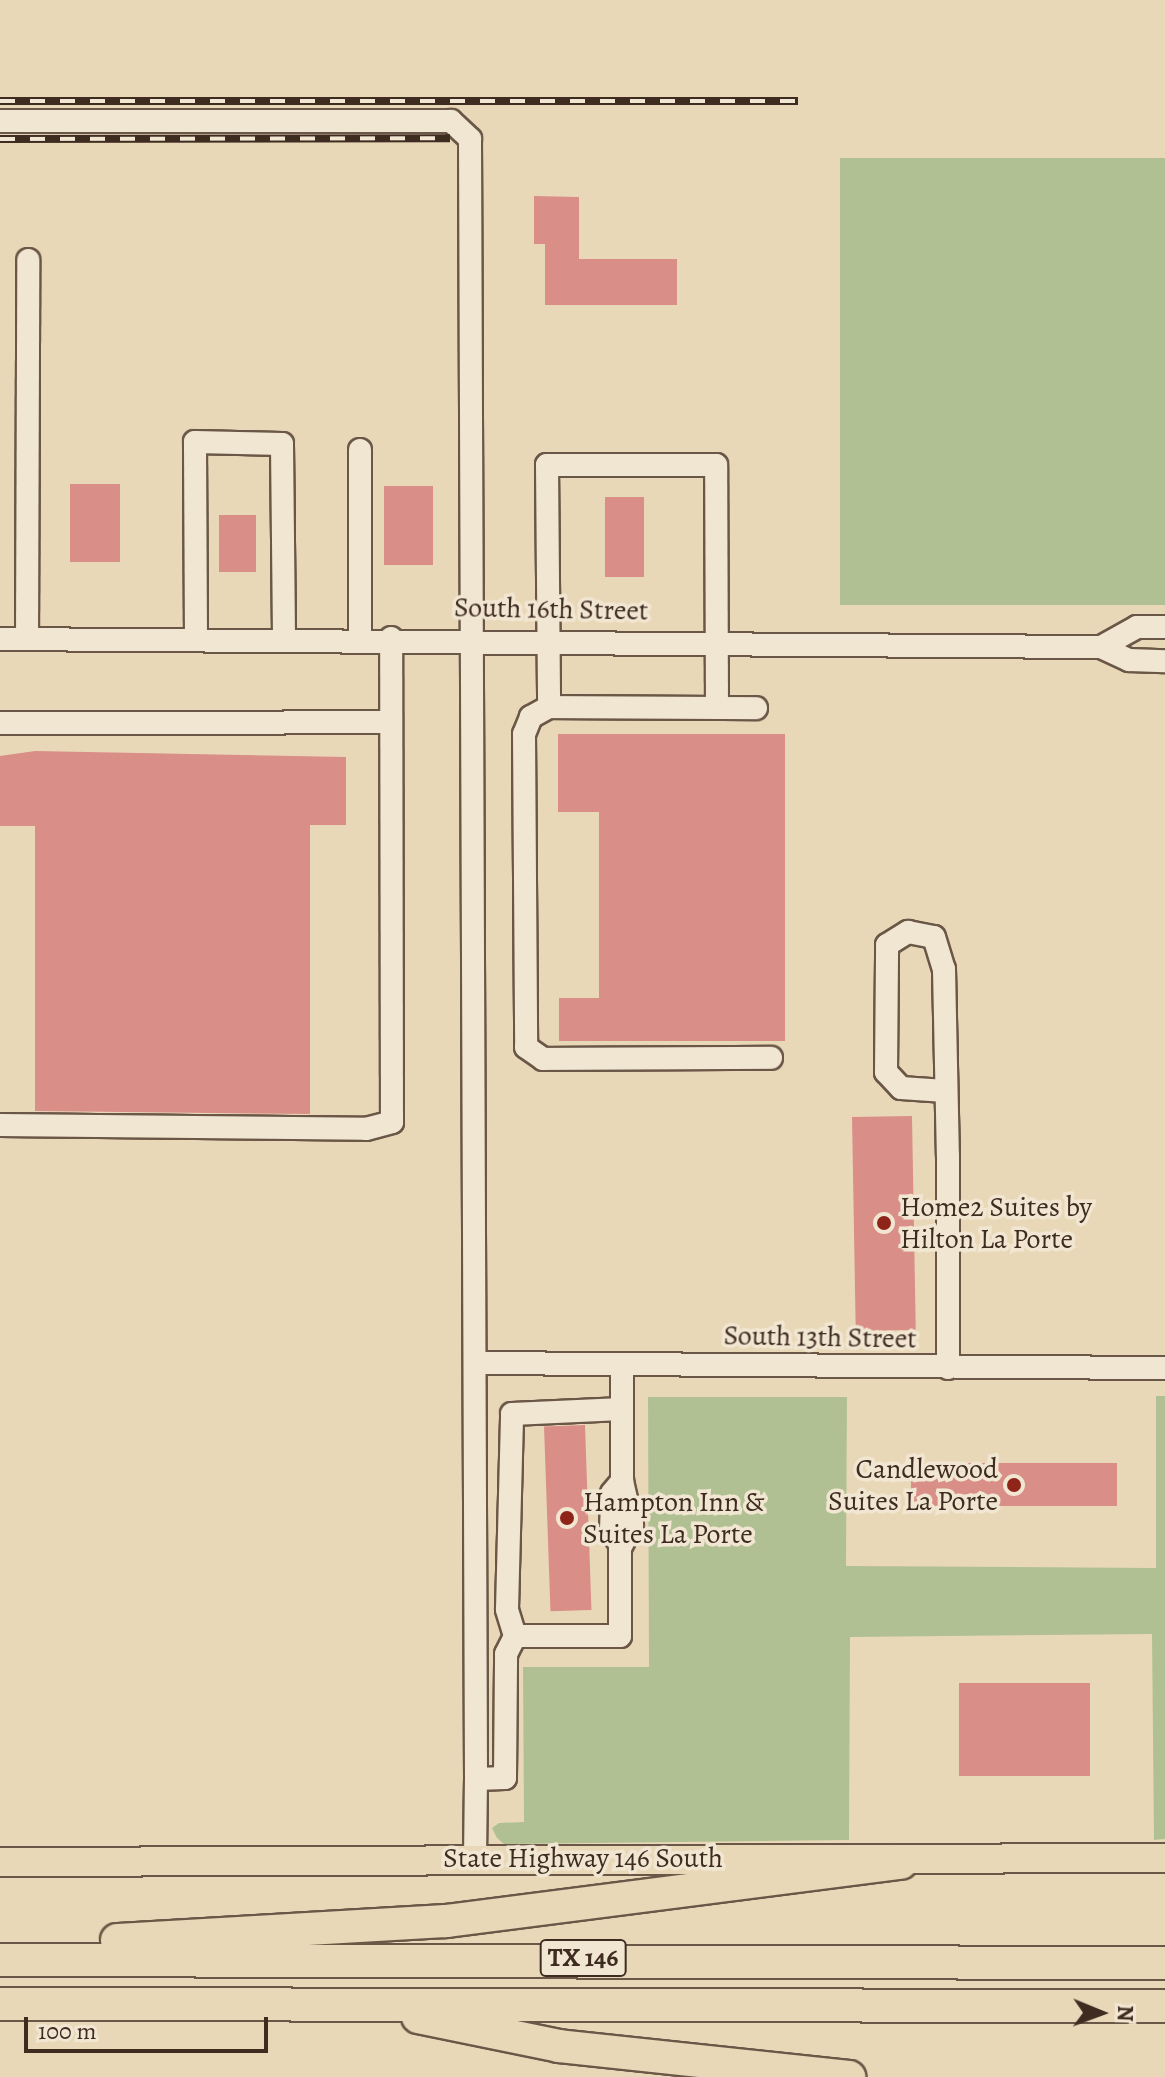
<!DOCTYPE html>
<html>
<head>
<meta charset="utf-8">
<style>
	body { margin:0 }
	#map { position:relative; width:1165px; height:2077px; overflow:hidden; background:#e9d8b8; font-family:Alegreya,serif }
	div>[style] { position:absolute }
	.green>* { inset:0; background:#b1c093; transform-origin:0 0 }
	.building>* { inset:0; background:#d98e87; transform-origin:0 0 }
	.roads { filter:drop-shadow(2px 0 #6a5747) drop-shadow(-2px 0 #6a5747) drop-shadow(0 2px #6a5747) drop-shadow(0 -2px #6a5747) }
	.minor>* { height:22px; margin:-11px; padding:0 11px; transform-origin:11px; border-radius:11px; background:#f1e6d1 }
	.major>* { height:28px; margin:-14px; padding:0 14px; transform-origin:14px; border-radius:14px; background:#e9d8b8 }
	.highway>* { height:32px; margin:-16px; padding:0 16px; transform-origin:16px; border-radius:16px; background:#e9d8b8 }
	.rail>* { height:8px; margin-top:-4px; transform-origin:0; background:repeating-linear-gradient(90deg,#f1e6d1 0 15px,#3f2c21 0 30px); box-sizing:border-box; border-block:2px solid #3f2c21 }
	.dots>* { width:22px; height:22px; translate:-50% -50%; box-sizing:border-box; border:4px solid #f1e6d1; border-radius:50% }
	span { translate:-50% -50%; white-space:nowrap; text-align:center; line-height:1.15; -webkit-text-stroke:7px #f1e6d1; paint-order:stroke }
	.shield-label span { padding:2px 6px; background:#f1e6d1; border:2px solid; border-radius:6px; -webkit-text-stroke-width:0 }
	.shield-label { font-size:26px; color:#3f2c21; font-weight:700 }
	.street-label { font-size:28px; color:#3f2c21 }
	.poi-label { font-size:28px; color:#3f2c21 }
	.left { translate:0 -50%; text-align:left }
	.right { translate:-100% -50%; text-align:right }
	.north { position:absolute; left:1061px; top:1973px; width:80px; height:80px; -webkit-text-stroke:6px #f1e6d1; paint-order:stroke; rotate:91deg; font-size:22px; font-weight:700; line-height:32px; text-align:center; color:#3f2c21 }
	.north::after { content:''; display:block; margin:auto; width:28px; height:36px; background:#3f2c21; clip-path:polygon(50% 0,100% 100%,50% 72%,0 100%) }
	.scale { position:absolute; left:24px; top:2017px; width:244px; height:36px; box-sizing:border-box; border:4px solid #3f2c21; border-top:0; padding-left:10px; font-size:24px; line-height:28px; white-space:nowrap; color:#3f2c21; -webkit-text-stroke:6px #f1e6d1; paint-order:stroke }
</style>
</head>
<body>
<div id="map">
	<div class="green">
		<div style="left:1165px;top:158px;width:447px;height:325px;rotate:90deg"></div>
		<div style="clip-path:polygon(1156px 1396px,1165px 1396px,1165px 1839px,1154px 1840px,1152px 1634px,850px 1637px,849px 1840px,504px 1844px,497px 1838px,492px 1828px,499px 1823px,524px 1822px,523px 1667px,649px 1667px,648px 1397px,847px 1397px,846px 1566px,1156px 1568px)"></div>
	</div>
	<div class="building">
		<div style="clip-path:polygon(534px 196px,579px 197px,579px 259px,677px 259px,677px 305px,545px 305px,545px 244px,534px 244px)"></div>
		<div style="left:70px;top:484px;width:50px;height:78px"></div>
		<div style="left:384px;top:486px;width:49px;height:79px"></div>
		<div style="left:605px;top:497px;width:39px;height:80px"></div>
		<div style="left:219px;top:515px;width:37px;height:57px"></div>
		<div style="clip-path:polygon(558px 734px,785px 734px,785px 1041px,559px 1041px,559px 998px,599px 998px,599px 812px,558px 812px)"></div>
		<div style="clip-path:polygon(35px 751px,346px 757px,346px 825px,310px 825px,310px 1114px,35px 1111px,35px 826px,0 826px,0 756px)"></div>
		<div style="left:912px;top:1116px;width:214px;height:60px;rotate:89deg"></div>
		<div style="left:585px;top:1425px;width:185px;height:41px;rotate:88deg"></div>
		<div style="left:1117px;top:1463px;width:43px;height:206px;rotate:90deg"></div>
		<div style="left:1090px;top:1683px;width:93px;height:131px;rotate:90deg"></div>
	</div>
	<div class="roads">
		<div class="minor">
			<div style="left:0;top:121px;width:451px"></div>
			<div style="left:451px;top:121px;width:26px;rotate:43deg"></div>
			<div style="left:470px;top:139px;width:1640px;rotate:89.79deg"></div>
			<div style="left:196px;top:638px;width:196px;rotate:-90.3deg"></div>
			<div style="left:195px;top:442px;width:87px;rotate:1.3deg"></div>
			<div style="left:282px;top:444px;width:194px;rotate:89.4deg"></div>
			<div style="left:360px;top:638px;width:188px;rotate:-90deg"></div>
			<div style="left:0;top:639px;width:1101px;rotate:0.42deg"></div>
			<div style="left:1101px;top:647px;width:31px;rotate:25deg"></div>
			<div style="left:1129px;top:660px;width:36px;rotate:2deg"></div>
			<div style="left:27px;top:639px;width:379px;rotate:-89.8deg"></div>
			<div style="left:1101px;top:647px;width:41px;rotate:-29.1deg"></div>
			<div style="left:1137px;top:627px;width:28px"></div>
			<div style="left:549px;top:707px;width:207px;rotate:0.3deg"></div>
			<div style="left:717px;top:708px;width:243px;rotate:-90.2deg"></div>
			<div style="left:716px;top:465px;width:169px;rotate:180deg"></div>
			<div style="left:547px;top:465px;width:242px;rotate:89.5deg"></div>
			<div style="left:549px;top:707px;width:21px;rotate:151deg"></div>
			<div style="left:531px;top:717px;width:18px;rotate:112deg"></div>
			<div style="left:524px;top:734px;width:313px;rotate:89.6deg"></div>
			<div style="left:526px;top:1047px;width:21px;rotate:35deg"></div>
			<div style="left:543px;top:1059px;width:228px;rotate:-0.3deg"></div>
			<div style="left:0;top:723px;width:389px;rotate:-0.1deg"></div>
			<div style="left:945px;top:1091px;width:44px;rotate:-176.1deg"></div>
			<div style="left:901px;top:1088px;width:22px;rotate:-133deg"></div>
			<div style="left:886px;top:1072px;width:127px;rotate:-89.5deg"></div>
			<div style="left:887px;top:945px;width:25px;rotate:-32deg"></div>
			<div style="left:908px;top:932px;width:26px;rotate:11deg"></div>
			<div style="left:934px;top:937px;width:34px;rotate:73deg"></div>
			<div style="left:944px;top:969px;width:187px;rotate:88.8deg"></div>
			<div style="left:948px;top:1156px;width:212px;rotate:90deg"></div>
			<div style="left:0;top:1125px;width:366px;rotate:0.6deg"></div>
			<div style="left:366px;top:1129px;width:27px;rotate:-15deg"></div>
			<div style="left:392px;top:1122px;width:484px;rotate:-90.1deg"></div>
			<div style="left:475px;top:1363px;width:690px;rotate:0.42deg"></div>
			<div style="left:620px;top:1544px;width:17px;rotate:-123deg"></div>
			<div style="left:611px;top:1530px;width:37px;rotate:-88deg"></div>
			<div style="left:612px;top:1493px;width:16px;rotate:-50deg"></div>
			<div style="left:515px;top:1636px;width:105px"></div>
			<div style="left:620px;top:1636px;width:88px;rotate:-90deg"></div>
			<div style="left:620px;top:1548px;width:26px;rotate:-62deg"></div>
			<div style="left:632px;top:1525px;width:45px;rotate:-102.8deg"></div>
			<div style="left:622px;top:1481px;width:116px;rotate:-90deg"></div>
			<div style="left:475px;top:1859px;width:80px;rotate:-89.3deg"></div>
			<div style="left:476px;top:1779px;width:29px;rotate:-2deg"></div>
			<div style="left:505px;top:1778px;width:124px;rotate:-89.5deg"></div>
			<div style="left:506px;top:1654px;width:20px;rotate:-63deg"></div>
			<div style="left:515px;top:1636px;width:28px;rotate:-107deg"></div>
			<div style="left:507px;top:1609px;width:195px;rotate:-88.5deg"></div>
			<div style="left:512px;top:1414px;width:110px;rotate:-2.6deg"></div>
		</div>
		<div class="major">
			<div style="left:0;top:1862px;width:1165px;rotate:-0.2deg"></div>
		</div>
		<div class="highway">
			<div style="left:117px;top:1940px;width:330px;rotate:-3.3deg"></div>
			<div style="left:446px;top:1921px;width:459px;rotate:-7.3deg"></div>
			<div style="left:0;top:1960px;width:1165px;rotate:0.15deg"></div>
			<div style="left:0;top:2004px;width:1165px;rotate:0.1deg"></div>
			<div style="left:418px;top:2017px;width:144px;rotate:11.6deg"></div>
			<div style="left:559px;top:2046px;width:292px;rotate:6.1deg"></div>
		</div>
	</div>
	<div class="rail">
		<div style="left:0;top:101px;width:798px"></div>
		<div style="left:0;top:139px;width:450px;rotate:-0.1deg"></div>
	</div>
	<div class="dots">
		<div style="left:884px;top:1223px;background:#8f2418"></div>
		<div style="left:1014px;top:1485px;background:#8f2418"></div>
		<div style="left:567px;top:1518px;background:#8f2418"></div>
	</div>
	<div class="shield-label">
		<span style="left:583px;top:1958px">TX 146</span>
	</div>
	<div class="street-label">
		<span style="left:551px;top:609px;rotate:1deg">South 16th Street</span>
		<span style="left:820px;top:1337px;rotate:1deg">South 13th Street</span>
		<span style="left:583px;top:1858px">State Highway 146 South</span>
	</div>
	<div class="poi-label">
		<span class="left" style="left:900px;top:1223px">Home2 Suites by<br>Hilton La Porte</span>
		<span class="right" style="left:998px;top:1485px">Candlewood<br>Suites La Porte</span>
		<span class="left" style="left:583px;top:1518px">Hampton Inn &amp;<br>Suites La Porte</span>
	</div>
	<div class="north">N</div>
	<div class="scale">100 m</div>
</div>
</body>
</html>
